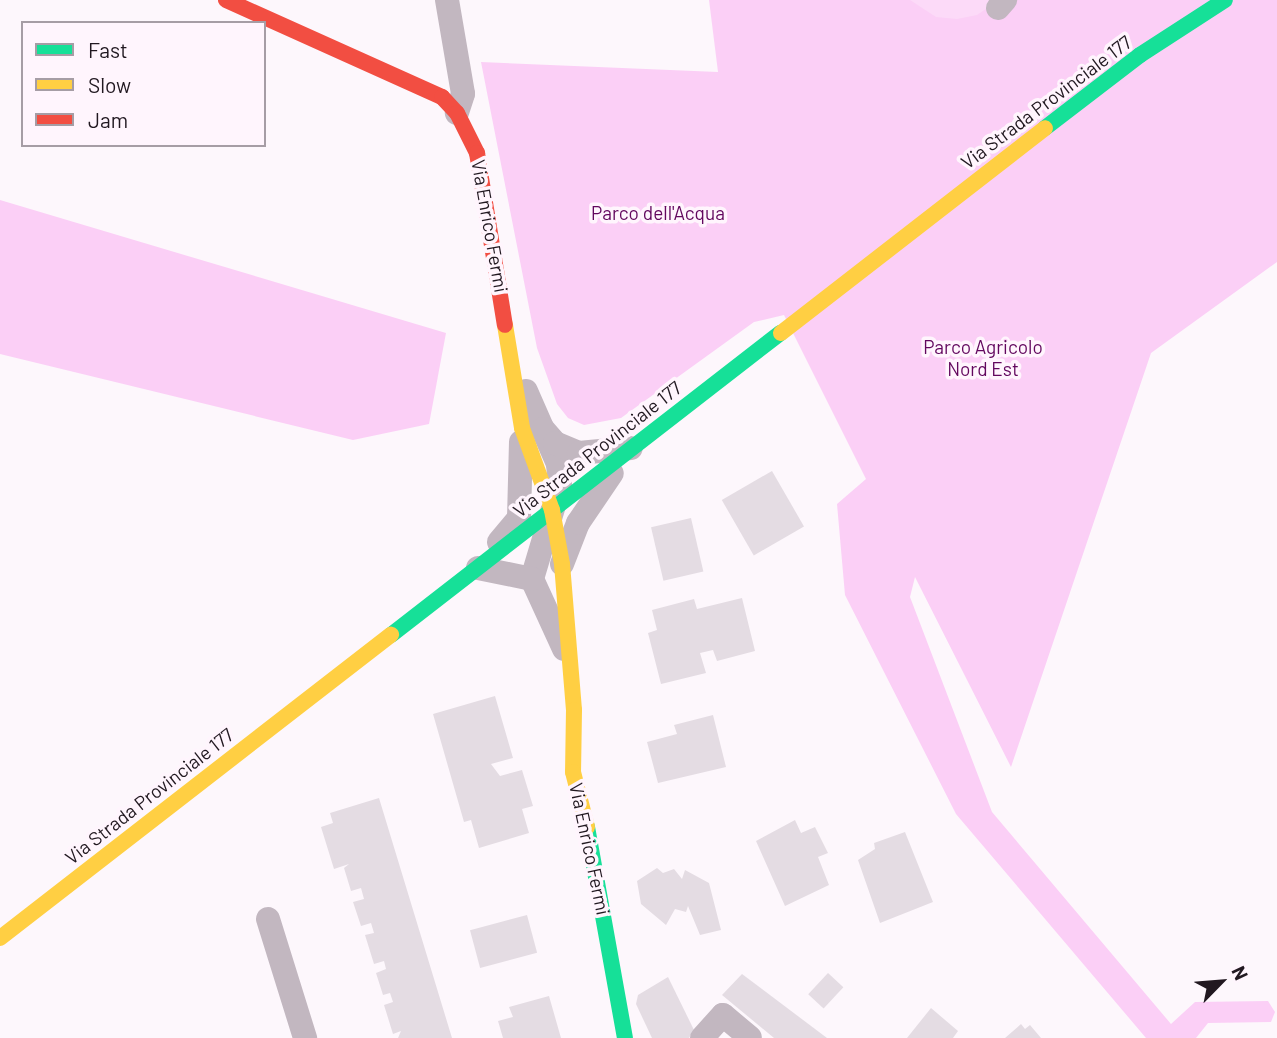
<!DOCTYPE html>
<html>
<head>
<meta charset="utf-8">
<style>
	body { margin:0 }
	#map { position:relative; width:1277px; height:1038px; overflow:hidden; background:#fdf7fc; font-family:Barlow,sans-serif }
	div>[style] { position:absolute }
	.green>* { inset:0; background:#fbcff6 }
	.water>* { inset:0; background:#fcdaf8 }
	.building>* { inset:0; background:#e4dce3; transform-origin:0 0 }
	.street>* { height:24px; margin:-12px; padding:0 12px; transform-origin:12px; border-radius:12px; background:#c2b7c0 }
	.fast>* { height:16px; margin:-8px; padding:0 8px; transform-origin:8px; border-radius:8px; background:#16e098 }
	.slow>* { height:16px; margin:-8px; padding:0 8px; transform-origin:8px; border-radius:8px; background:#ffcf43 }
	.jam>* { height:16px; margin:-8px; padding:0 8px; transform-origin:8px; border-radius:8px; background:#f24e42 }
	span { translate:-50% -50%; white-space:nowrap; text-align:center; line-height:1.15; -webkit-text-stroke:7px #fff5fd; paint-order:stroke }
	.street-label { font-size:19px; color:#211820 }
	.park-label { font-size:19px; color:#62075e }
	.legend { position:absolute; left:21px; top:21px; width:245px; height:126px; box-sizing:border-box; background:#fff5fd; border:2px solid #a69da5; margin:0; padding:9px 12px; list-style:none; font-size:21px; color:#211820 }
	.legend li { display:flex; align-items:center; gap:14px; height:35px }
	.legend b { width:35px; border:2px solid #a69da5 }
	.north { position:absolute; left:1186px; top:947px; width:70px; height:70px; -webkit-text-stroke:5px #fff5fd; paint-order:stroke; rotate:65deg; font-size:19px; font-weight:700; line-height:28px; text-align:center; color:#211820 }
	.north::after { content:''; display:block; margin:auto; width:24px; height:32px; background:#211820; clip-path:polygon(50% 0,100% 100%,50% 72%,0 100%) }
</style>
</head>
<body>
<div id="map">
	<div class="green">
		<div style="clip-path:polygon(709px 0,1277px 0,1277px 262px,1151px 353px,1011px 767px,915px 577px,910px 597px,992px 812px,1171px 1024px,1195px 1002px,1268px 1001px,1275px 1012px,1271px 1022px,1208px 1023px,1196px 1038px,1146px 1038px,956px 814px,845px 595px,837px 504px,866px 479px,784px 315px,754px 322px,621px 418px,584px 425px,568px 418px,557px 404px,537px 348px,481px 62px,718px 72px)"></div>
		<div style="clip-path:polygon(0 200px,446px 333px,429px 424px,353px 440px,0 354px)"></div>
	</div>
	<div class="water">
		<div style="clip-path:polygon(910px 0,999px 0,977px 15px,957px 19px,936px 17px)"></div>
	</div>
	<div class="building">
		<div style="left:772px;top:471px;width:64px;height:58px;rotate:60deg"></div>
		<div style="left:691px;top:518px;width:55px;height:41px;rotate:77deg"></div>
		<div style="clip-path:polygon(742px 598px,755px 651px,717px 661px,713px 650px,700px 653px,706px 673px,661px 684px,648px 633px,657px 630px,652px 610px,694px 599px,697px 609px)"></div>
		<div style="clip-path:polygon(495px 696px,513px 758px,491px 764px,500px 776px,522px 770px,533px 806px,522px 809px,529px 833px,479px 848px,471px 820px,464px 822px,433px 714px)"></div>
		<div style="clip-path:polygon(713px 715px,726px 767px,658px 783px,647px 742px,677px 734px,674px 725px)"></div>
		<div style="clip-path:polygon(379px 798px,452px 1038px,398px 1038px,401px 1031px,393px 1034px,384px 1005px,393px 1002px,390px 993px,383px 995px,376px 973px,386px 969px,384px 961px,374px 964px,365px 935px,374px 933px,371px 923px,361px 926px,353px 902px,364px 899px,361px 888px,351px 891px,344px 868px,349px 864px,334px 869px,321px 827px,333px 823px,330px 813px)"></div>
		<div style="clip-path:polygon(795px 820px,801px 833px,815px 827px,828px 853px,818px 857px,829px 885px,785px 906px,756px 841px)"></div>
		<div style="clip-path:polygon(905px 832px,933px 902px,880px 923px,858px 860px,875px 849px,874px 843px)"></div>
		<div style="clip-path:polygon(657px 868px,663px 873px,674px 869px,682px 879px,685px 870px,709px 883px,721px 930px,700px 935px,688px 906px,686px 912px,675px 909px,666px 925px,641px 904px,637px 881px)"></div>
		<div style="left:527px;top:915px;width:39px;height:59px;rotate:75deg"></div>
		<div style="left:828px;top:973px;width:21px;height:29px;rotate:43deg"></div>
		<div style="clip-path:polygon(742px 974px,827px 1038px,774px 1038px,722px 995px)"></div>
		<div style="clip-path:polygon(668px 977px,694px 1030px,689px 1038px,652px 1038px,636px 1004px,638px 995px)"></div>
		<div style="clip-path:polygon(549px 996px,561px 1038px,503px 1038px,498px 1021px,513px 1017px,509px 1007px)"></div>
		<div style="clip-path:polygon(931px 1008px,958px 1031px,953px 1038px,907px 1038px)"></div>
		<div style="clip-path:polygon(1021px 1024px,1025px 1029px,1030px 1025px,1041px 1038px,1005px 1038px)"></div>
	</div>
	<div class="street">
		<div style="left:447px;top:0;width:95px;rotate:80.3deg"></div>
		<div style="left:463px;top:94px;width:20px;rotate:108deg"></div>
		<div style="left:998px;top:8px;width:11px;rotate:-49deg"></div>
		<div style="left:526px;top:391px;width:80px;rotate:66.3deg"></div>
		<div style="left:558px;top:464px;width:21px;rotate:85deg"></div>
		<div style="left:560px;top:485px;width:98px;rotate:106.6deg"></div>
		<div style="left:532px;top:579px;width:77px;rotate:65.4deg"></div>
		<div style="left:543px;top:429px;width:18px;rotate:49deg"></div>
		<div style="left:555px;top:443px;width:26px;rotate:23deg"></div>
		<div style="left:579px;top:453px;width:52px;rotate:-5.5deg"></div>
		<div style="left:499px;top:542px;width:31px;rotate:-50deg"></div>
		<div style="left:519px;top:518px;width:76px;rotate:-88.5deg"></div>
		<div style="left:562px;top:564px;width:44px;rotate:-68.7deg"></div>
		<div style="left:578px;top:523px;width:60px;rotate:-55.8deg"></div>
		<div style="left:478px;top:568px;width:55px;rotate:11.5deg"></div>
		<div style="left:268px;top:919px;width:125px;rotate:72.7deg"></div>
		<div style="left:702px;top:1038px;width:31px;rotate:-48deg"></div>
		<div style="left:723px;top:1015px;width:35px;rotate:40deg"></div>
	</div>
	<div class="fast">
		<div style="left:1045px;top:128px;width:120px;rotate:-37.5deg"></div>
		<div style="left:1140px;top:55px;width:101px;rotate:-32.9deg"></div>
		<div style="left:391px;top:635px;width:493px;rotate:-37.8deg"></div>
		<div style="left:587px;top:827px;width:214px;rotate:79.8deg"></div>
	</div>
	<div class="slow">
		<div style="left:505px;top:325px;width:104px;rotate:80.6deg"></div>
		<div style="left:522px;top:428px;width:87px;rotate:69.9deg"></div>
		<div style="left:552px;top:510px;width:55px;rotate:79.5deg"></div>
		<div style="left:562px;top:564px;width:146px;rotate:85.3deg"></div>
		<div style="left:574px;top:710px;width:62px;rotate:90.9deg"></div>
		<div style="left:573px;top:772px;width:57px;rotate:75.7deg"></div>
		<div style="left:781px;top:333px;width:334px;rotate:-37.8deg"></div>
		<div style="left:0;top:938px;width:495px;rotate:-37.8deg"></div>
	</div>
	<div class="jam">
		<div style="left:226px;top:0;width:237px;rotate:24.2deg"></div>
		<div style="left:442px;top:97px;width:22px;rotate:47deg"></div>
		<div style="left:457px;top:113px;width:45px;rotate:63.4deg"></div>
		<div style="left:477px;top:153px;width:174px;rotate:80.8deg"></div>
	</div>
	<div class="street-label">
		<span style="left:1046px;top:102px;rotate:-37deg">Via Strada Provinciale 177</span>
		<span style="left:490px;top:226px;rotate:80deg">Via Enrico Fermi</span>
		<span style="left:597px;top:449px;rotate:-38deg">Via Strada Provinciale 177</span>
		<span style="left:149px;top:796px;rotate:-38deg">Via Strada Provinciale 177</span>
		<span style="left:590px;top:849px;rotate:78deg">Via Enrico Fermi</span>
	</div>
	<div class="park-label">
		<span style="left:658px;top:213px">Parco dell'Acqua</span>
		<span style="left:983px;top:358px">Parco Agricolo<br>Nord Est</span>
	</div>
	<ul class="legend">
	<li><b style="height:9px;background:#16e098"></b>Fast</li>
	<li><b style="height:9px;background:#ffcf43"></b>Slow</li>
	<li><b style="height:9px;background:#f24e42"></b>Jam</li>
	</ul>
	<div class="north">N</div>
</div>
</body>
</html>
